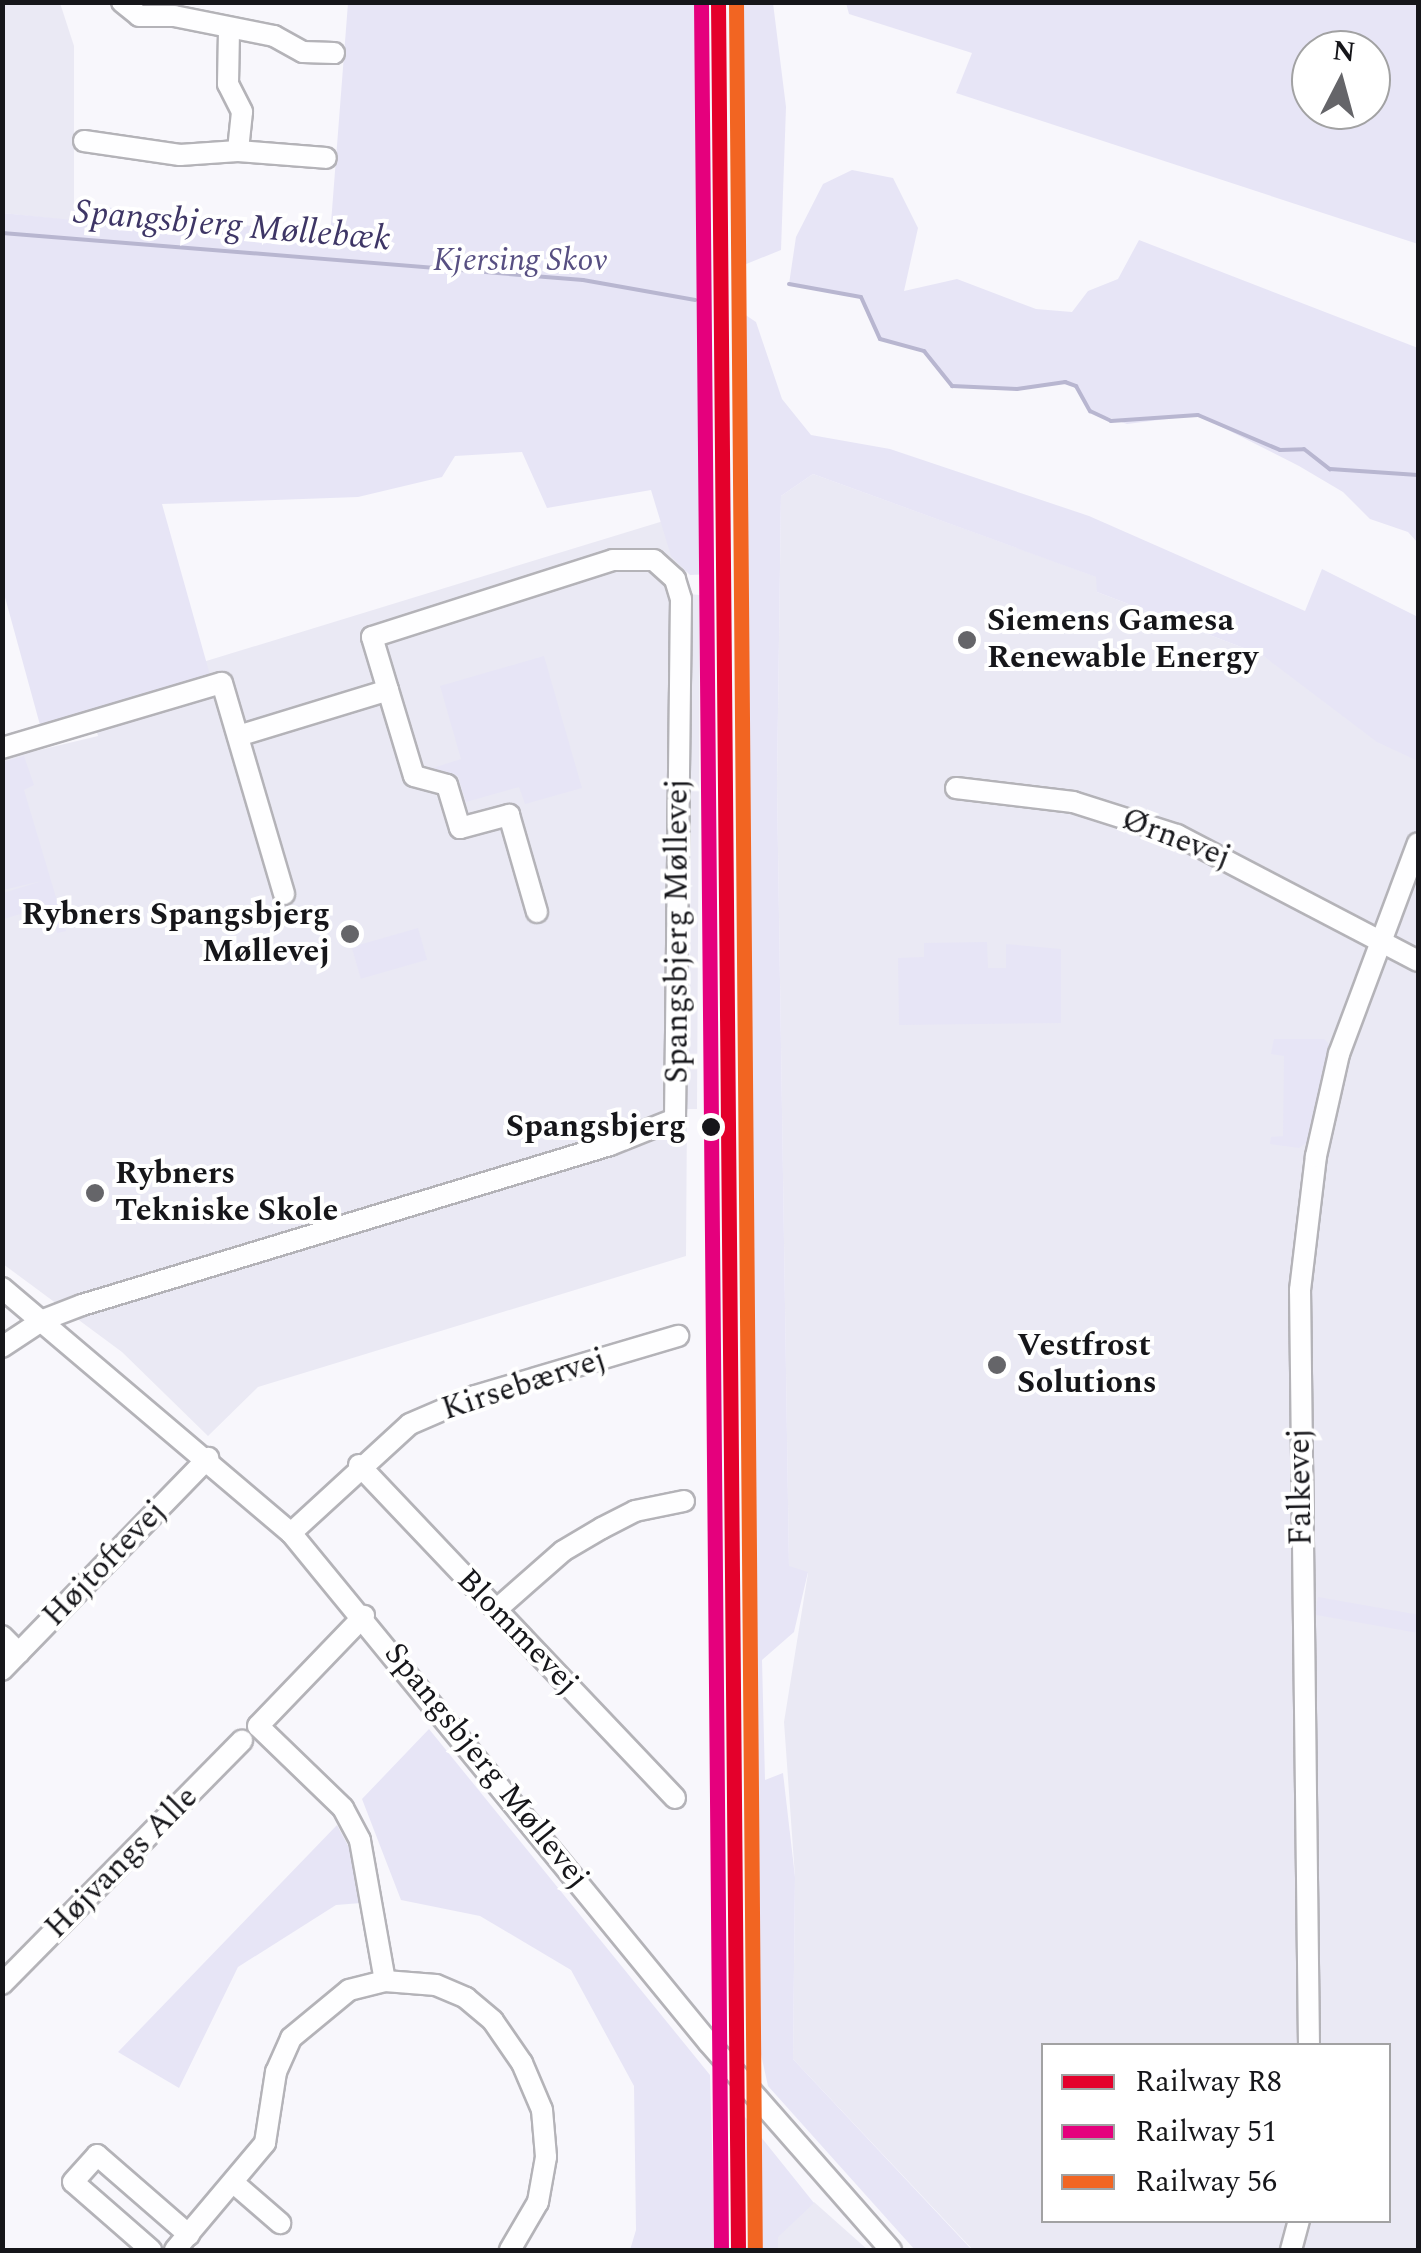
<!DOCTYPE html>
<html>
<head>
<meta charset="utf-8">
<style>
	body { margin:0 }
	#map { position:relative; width:1421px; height:2253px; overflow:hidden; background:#f8f7fc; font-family:Spectral,serif }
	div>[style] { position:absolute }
	.built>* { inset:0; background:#eae9f4 }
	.green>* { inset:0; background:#e7e5f6; transform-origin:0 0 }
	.stream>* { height:4px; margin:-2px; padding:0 2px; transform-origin:2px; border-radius:2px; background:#b8b6d0 }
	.roads { filter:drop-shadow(2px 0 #b4b3b8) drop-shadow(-2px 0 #b4b3b8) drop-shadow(0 2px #b4b3b8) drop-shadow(0 -2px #b4b3b8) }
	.minor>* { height:20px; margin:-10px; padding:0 10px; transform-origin:10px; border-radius:10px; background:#fefeff }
	.rail-1>* { height:15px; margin:-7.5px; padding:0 7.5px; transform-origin:7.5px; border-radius:7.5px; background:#e4002b }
	.rail-2>* { height:15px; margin:-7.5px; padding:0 7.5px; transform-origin:7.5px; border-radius:7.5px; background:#e5007d }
	.rail-3>* { height:15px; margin:-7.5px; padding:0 7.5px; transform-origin:7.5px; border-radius:7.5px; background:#f26522 }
	.dots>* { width:28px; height:28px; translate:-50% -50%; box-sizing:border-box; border:5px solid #fff; border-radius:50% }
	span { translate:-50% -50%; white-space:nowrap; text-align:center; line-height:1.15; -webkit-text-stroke:8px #fff; paint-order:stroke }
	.park-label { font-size:32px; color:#574f82; font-style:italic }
	.poi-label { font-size:32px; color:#16161a; font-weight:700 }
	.left { translate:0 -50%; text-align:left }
	.right { translate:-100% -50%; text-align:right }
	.street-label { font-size:32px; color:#16161a }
	.stop-label { font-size:32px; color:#16161a; font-weight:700 }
	.water-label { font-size:35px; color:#3e3666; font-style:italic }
	.frame { position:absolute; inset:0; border:5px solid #16161a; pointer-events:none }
	.legend { position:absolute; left:1041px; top:2043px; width:350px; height:180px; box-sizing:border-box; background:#fff; border:2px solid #a2a2a3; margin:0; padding:12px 18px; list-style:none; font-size:30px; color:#16161a }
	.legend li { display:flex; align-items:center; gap:20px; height:50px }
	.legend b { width:50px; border:2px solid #a2a2a3 }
	.north { position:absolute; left:1291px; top:30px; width:100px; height:100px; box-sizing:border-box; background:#fff; border:2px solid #a2a2a3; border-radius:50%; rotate:6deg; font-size:28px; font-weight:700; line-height:40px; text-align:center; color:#16161a }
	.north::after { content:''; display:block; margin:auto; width:35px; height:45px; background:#656569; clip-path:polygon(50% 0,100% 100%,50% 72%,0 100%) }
</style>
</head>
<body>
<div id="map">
	<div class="built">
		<div style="clip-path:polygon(2px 3px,60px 3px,74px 46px,74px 221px,3px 213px)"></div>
		<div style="clip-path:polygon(evenodd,813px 474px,1097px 577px,1097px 592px,1262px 655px,1418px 759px,1418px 2250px,973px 2250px,793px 2059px,795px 1877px,784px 1722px,808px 1573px,789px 1567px,777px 784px,781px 496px,813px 474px,1044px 2046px,1388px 2046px,1388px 2220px,1044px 2220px,1044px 2046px)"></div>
		<div style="clip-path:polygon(683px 515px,688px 594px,700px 595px,697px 1109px,687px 1109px,686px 1256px,258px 1387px,208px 1436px,122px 1352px,3px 1264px,2px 759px,98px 736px,93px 717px,154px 697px,154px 677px)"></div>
		<div style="clip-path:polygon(814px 2202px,868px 2250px,776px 2250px,776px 2237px)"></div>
	</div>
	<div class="green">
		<div style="clip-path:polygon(348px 3px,708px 3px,712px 574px,690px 575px,671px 556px,651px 490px,547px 508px,522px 452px,455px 456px,442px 477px,358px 497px,162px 504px,210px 675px,40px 725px,3px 590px,3px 213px,73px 220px,74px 203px,330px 236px)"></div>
		<div style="clip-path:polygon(732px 3px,773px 3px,786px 107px,781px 250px,734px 269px)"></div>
		<div style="clip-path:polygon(evenodd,846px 3px,1418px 3px,1418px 244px,956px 93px,972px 53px,849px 14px,846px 3px,1311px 50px,1371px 50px,1371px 110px,1311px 110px,1311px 50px)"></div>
		<div style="clip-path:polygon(852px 170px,893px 178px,918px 228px,904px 291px,957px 279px,1036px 309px,1072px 312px,1088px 291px,1118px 279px,1139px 240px,1418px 348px,1418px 543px,1408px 532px,1370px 519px,1343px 492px,1299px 466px,1198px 415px,1127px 424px,1090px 411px,1076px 386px,1065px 382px,1017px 389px,952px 386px,924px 351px,880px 339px,861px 296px,789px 284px,796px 237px,823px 184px)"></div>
		<div style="clip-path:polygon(741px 312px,756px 322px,782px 399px,811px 435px,890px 449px,1089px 516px,1305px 611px,1322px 569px,1418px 617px,1418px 761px,1377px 742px,1262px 655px,1097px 592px,1096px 577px,813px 474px,781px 496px,777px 784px,789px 1566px,808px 1572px,794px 1632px,762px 1660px,765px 1780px,783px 1773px,795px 1877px,793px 2059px,972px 2250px,915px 2250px,768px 2086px,760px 2050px)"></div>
		<div style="clip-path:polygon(544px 656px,582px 788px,525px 804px,519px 787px,466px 802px,458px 776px,433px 768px,461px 759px,440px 686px)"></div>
		<div style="clip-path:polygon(24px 756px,34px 785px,24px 790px,66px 931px,57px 933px,49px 906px,3px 919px,3px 893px,42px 881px,3px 890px,3px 762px)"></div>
		<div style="left:418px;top:928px;width:33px;height:69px;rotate:74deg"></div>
		<div style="clip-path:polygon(987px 942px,988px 968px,1006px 968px,1006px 944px,1061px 949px,1061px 1023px,899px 1025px,898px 958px,924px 957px,924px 943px)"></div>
		<div style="clip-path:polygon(1274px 1039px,1324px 1039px,1330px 1045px,1309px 1141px,1299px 1148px,1270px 1144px,1271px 1137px,1283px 1136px,1284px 1056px,1271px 1054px)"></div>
		<div style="left:1318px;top:1597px;width:102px;height:18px;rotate:10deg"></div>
		<div style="clip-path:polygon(429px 1729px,710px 2075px,715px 2250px,630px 2250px,636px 2230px,634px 2086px,571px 1970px,480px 1916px,401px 1900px,362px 1799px)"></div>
		<div style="clip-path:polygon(337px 1825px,353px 1855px,361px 1903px,336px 1905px,238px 1967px,179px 2088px,118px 2052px)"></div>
		<div style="clip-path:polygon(745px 2117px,814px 2203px,778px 2237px,778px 2250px,749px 2250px)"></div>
	</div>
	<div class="stream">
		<div style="left:2px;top:233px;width:583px;rotate:4.62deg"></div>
		<div style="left:583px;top:280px;width:114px;rotate:10.1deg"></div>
		<div style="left:789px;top:284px;width:73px;rotate:10.2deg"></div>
		<div style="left:861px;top:297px;width:46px;rotate:65.7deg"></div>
		<div style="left:880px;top:339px;width:46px;rotate:15.3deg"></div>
		<div style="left:924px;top:351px;width:45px;rotate:51.3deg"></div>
		<div style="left:952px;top:386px;width:65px;rotate:2.6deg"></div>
		<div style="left:1017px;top:389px;width:49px;rotate:-8.3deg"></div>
		<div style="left:1065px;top:382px;width:12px;rotate:20deg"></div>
		<div style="left:1076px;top:386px;width:29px;rotate:61deg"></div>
		<div style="left:1090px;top:411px;width:23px;rotate:25deg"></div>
		<div style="left:1111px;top:421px;width:87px;rotate:-3.9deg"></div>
		<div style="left:1198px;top:415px;width:89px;rotate:23.1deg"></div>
		<div style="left:1280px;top:450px;width:24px;rotate:-2deg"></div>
		<div style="left:1304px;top:449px;width:33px;rotate:38deg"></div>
		<div style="left:1330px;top:469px;width:88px;rotate:3.9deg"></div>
	</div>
	<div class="roads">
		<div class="minor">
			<div style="left:122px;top:2px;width:22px;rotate:39deg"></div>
			<div style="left:139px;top:16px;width:35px"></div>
			<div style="left:174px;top:16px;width:102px;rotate:11.3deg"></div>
			<div style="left:274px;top:36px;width:33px;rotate:29deg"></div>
			<div style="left:303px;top:52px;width:31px;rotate:2deg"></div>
			<div style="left:229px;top:31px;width:53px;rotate:91.1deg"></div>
			<div style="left:228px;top:84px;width:31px;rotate:63deg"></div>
			<div style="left:242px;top:112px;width:39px;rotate:96deg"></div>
			<div style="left:84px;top:141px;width:97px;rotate:8.3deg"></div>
			<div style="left:180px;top:155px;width:58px;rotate:-3.9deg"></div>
			<div style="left:238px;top:151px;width:88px;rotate:4.5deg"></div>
			<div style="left:238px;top:736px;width:157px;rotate:-17deg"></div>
			<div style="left:2px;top:748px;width:229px;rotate:-16.5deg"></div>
			<div style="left:222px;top:683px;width:220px;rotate:73.6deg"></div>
			<div style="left:956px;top:788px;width:118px;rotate:6.8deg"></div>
			<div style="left:1073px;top:802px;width:109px;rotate:17.6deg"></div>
			<div style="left:1177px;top:835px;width:272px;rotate:27.6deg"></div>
			<div style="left:2px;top:1288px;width:379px;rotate:40.3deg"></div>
			<div style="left:291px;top:1533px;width:659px;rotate:50.66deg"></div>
			<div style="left:709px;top:2043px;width:276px;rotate:48.7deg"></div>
			<div style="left:2px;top:1347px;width:49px;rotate:-33.4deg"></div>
			<div style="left:43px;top:1320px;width:42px;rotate:-21deg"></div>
			<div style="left:82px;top:1305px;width:552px;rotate:-16.86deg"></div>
			<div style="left:610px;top:1145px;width:70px;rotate:-21.8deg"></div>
			<div style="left:675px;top:1119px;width:520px;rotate:-89.34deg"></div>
			<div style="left:681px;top:599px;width:21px;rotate:-107deg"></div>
			<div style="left:675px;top:579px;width:28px;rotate:-138deg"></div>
			<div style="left:654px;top:560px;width:41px;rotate:180deg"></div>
			<div style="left:613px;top:560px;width:253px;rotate:162.3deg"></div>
			<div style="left:372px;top:637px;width:145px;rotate:73.2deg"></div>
			<div style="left:414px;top:776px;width:34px;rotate:15deg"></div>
			<div style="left:447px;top:785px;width:45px;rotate:73.2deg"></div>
			<div style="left:460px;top:828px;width:51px;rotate:-14.9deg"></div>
			<div style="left:509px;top:815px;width:101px;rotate:73.9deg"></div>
			<div style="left:359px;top:1465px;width:459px;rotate:46.5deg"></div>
			<div style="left:291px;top:1533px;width:161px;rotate:-42.5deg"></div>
			<div style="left:410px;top:1424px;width:71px;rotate:-23.3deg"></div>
			<div style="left:475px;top:1396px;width:212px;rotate:-16.5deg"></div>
			<div style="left:496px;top:1610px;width:89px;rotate:-41.4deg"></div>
			<div style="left:563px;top:1551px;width:45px;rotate:-30.5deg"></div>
			<div style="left:602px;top:1528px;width:37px;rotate:-27deg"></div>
			<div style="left:635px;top:1511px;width:50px;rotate:-11.5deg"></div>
			<div style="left:2px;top:1636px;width:24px;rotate:45deg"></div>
			<div style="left:2px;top:1670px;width:296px;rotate:-45.8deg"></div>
			<div style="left:385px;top:1981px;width:51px;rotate:4.5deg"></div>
			<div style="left:436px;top:1985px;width:33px;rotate:23deg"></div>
			<div style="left:466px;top:1998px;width:35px;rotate:40deg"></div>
			<div style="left:493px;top:2021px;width:51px;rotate:55.4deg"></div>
			<div style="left:522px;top:2063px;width:51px;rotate:66.9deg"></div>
			<div style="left:542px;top:2110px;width:47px;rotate:85.1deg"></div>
			<div style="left:546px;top:2157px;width:46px;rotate:100.1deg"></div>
			<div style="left:538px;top:2202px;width:56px;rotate:120.3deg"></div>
			<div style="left:2px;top:1984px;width:342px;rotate:-45.4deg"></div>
			<div style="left:1309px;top:2046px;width:756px;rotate:-90.68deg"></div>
			<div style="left:1300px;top:1290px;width:135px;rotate:-83.2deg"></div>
			<div style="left:1316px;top:1156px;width:105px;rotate:-77.3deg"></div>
			<div style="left:1339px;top:1054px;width:225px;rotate:-69.5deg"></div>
			<div style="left:235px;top:2184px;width:60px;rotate:40.9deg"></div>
			<div style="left:151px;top:2250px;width:103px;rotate:-138.9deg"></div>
			<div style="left:73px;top:2182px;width:36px;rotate:-48deg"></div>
			<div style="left:97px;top:2155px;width:122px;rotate:41deg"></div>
			<div style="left:175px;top:2250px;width:140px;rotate:-49.9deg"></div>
			<div style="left:265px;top:2143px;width:72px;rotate:-81.2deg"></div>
			<div style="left:276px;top:2072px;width:37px;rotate:-66deg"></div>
			<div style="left:291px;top:2038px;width:75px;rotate:-39.6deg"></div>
			<div style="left:349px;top:1990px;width:37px;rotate:-14deg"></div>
			<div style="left:385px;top:1981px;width:143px;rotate:-100.1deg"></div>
			<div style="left:360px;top:1840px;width:36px;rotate:-118deg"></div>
			<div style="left:343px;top:1808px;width:118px;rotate:-136deg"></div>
			<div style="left:258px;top:1726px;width:153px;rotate:-46.1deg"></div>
			<div style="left:1291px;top:2250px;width:31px;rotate:-75deg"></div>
		</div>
	</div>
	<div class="rail-1">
		<div style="left:718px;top:2px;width:2248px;rotate:89.49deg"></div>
	</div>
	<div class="rail-2">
		<div style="left:701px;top:2px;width:2248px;rotate:89.49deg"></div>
	</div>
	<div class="rail-3">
		<div style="left:736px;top:2px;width:2248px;rotate:89.52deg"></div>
	</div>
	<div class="dots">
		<div style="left:967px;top:640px;background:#656569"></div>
		<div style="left:350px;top:934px;background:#656569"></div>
		<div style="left:711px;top:1127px;background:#16161a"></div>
		<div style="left:95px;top:1193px;background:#656569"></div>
		<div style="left:997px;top:1365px;background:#656569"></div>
	</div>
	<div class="park-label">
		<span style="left:520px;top:261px">Kjersing Skov</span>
	</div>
	<div class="poi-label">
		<span class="left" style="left:987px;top:640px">Siemens Gamesa<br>Renewable Energy</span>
		<span class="right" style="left:330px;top:934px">Rybners Spangsbjerg<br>Møllevej</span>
		<span class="left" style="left:115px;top:1193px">Rybners<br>Tekniske Skole</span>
		<span class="left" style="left:1017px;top:1365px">Vestfrost<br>Solutions</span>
	</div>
	<div class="street-label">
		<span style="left:1176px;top:839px;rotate:21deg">Ørnevej</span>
		<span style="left:678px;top:931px;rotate:-90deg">Spangsbjerg Møllevej</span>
		<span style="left:524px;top:1385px;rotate:-18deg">Kirsebærvej</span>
		<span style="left:1301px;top:1487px;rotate:-91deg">Falkevej</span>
		<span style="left:105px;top:1564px;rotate:-46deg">Højtoftevej</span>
		<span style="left:517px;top:1632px;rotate:46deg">Blommevej</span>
		<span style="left:486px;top:1766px;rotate:51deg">Spangsbjerg Møllevej</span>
		<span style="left:122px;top:1863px;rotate:-45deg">Højvangs Alle</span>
	</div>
	<div class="stop-label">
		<span class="right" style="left:686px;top:1127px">Spangsbjerg</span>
	</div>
	<div class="water-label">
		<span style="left:232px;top:226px;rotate:5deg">Spangsbjerg Møllebæk</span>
	</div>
	<div class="frame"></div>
	<ul class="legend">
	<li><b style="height:12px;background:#e4002b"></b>Railway R8</li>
	<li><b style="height:12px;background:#e5007d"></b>Railway 51</li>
	<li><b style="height:12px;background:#f26522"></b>Railway 56</li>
	</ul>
	<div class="north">N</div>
</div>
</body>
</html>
